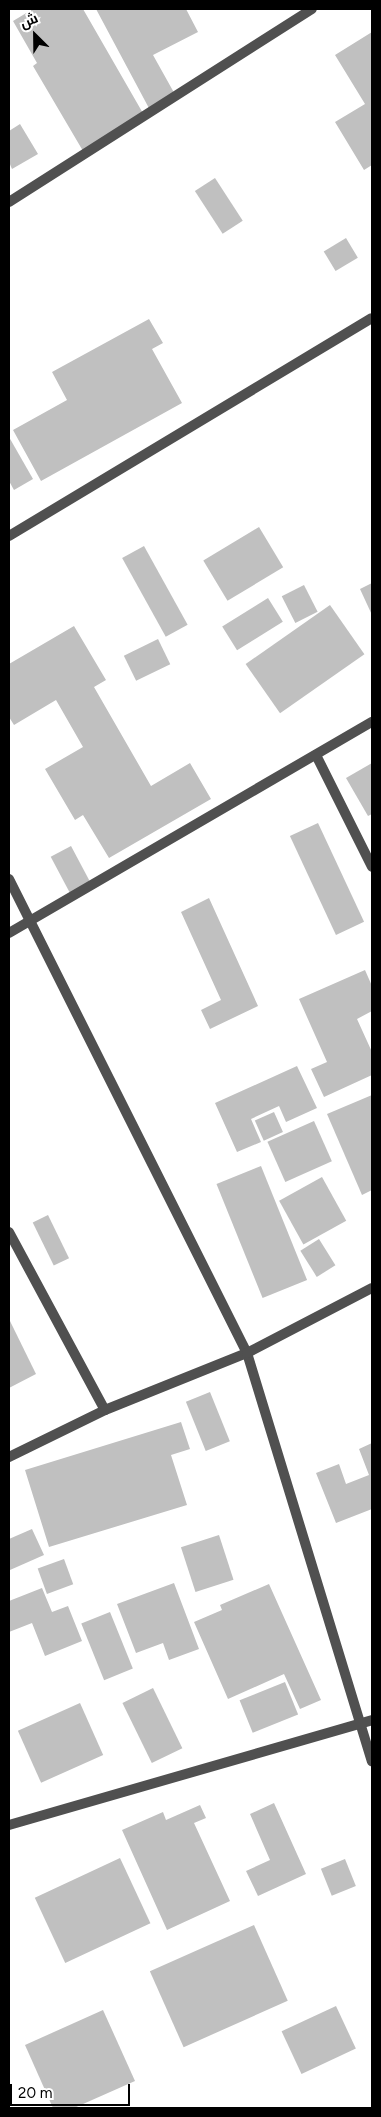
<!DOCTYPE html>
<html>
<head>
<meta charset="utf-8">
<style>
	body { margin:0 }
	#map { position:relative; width:381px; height:2117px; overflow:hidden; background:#fff; font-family:Figtree,Cairo,sans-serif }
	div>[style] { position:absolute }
	.building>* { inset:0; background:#c0c0c0; transform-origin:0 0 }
	.street>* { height:10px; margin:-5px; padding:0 5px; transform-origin:5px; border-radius:5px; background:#505050 }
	span { translate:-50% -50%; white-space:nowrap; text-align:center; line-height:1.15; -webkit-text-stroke:4px #fff; paint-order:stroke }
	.frame { position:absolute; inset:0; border:10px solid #000; pointer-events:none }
	.north { position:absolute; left:10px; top:10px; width:50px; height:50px; -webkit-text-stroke:4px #fff; paint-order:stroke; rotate:337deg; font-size:14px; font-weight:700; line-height:20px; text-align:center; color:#000 }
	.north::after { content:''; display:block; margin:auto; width:18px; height:22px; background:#000; clip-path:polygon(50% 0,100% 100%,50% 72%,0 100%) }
	.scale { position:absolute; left:10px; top:2084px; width:120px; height:22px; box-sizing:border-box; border:2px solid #000; border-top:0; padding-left:6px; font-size:15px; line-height:18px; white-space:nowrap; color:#000; -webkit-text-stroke:4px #fff; paint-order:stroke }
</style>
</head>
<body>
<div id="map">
	<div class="building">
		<div style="clip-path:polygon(33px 9px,83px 9px,144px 115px,83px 151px,33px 66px,37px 63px,13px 21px)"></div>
		<div style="clip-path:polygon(96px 9px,186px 9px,198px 32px,153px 55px,177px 98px,151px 112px)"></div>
		<div style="clip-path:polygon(372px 32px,372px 165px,364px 170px,335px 122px,365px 104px,335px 55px)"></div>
		<div style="clip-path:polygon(20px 124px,38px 154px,12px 169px,9px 162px,9px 131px)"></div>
		<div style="left:215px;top:178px;width:51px;height:24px;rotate:57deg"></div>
		<div style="left:346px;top:238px;width:23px;height:26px;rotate:59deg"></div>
		<div style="clip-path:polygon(149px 319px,163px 343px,152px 349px,182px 403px,41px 481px,13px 430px,67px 400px,52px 372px)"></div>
		<div style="clip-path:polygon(9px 437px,33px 479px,14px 490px,9px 481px)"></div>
		<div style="left:259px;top:527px;width:47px;height:65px;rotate:59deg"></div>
		<div style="left:144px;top:546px;width:90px;height:25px;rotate:61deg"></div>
		<div style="clip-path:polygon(372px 583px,372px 615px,360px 589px)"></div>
		<div style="left:304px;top:585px;width:30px;height:25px;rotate:63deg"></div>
		<div style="left:268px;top:598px;width:28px;height:54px;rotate:58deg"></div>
		<div style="left:330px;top:605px;width:60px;height:103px;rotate:55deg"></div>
		<div style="clip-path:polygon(74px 626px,106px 680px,94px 687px,151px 786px,190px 763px,211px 799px,109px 858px,83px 815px,75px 820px,45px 769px,83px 747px,56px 700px,14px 725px,9px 717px,9px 664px)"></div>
		<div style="left:158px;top:639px;width:28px;height:38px;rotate:64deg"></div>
		<div style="clip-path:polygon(372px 763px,372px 814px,368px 816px,346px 778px)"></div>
		<div style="left:318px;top:823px;width:109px;height:31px;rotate:65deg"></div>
		<div style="left:71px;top:846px;width:47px;height:23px;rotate:62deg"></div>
		<div style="clip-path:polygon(209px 898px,258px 1006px,210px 1029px,201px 1010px,221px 1000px,181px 912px)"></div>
		<div style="clip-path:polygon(365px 970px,372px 986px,372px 1011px,357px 1019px,372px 1052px,372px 1075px,324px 1097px,311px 1069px,327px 1062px,299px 999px)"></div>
		<div style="clip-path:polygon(297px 1066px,317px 1108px,286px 1122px,279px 1106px,251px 1119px,261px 1142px,237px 1152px,215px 1103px)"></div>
		<div style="clip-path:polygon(372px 1095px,372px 1190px,362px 1195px,327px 1114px)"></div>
		<div style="left:274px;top:1112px;width:22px;height:21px;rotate:66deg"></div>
		<div style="left:314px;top:1121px;width:44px;height:51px;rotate:66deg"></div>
		<div style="left:261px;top:1166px;width:123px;height:48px;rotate:68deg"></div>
		<div style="left:322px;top:1177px;width:50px;height:49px;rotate:61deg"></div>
		<div style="left:48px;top:1215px;width:48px;height:17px;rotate:64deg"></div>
		<div style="left:319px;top:1239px;width:31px;height:22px;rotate:58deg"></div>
		<div style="clip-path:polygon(9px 1319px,36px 1374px,9px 1388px)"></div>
		<div style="left:210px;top:1392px;width:53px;height:26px;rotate:68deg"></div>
		<div style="clip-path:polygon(181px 1422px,190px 1449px,171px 1455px,187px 1505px,49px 1547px,25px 1470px)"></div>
		<div style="clip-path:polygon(372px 1443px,372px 1509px,336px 1523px,316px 1473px,339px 1464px,346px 1484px,369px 1475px,359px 1449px)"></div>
		<div style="clip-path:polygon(32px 1529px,44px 1555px,10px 1570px,9px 1539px)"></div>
		<div style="left:219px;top:1535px;width:47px;height:40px;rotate:72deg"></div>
		<div style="left:64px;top:1559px;width:27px;height:28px;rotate:70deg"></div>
		<div style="clip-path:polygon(174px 1583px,199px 1649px,169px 1660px,163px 1643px,136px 1653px,117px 1604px)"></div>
		<div style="clip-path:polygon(269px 1584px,321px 1700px,300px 1709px,284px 1674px,228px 1699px,194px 1622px,222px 1610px,220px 1605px)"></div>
		<div style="clip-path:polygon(42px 1588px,52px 1612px,68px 1606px,82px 1641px,45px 1656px,32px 1623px,9px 1632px,9px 1601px)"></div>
		<div style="left:110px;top:1612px;width:61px;height:31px;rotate:68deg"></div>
		<div style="left:285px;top:1682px;width:35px;height:49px;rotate:68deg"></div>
		<div style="left:153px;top:1688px;width:67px;height:34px;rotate:64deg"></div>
		<div style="left:80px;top:1703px;width:57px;height:68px;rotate:66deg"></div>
		<div style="clip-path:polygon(274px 1803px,306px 1874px,258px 1896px,246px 1871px,270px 1860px,250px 1814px)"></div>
		<div style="clip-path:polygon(200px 1805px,206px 1818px,194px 1823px,230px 1901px,167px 1930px,122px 1830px,163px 1812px,166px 1820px)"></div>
		<div style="left:120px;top:1858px;width:72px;height:94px;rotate:65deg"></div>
		<div style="left:345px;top:1859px;width:29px;height:26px;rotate:68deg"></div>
		<div style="left:254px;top:1925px;width:83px;height:114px;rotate:66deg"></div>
		<div style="left:336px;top:2006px;width:47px;height:60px;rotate:65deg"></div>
		<div style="clip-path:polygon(103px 2010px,135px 2081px,74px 2108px,53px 2108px,25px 2045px)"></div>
	</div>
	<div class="street">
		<div style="left:9px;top:202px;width:359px;rotate:-32.5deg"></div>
		<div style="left:9px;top:536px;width:423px;rotate:-31deg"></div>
		<div style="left:316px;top:755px;width:125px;rotate:63.4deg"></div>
		<div style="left:9px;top:879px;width:530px;rotate:63.34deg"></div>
		<div style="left:247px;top:1353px;width:427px;rotate:73deg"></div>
		<div style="left:9px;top:933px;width:420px;rotate:-30.2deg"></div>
		<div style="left:9px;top:1232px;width:202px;rotate:61.7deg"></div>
		<div style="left:9px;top:1457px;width:107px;rotate:-26.1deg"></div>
		<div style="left:105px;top:1410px;width:153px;rotate:-21.9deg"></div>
		<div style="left:247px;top:1353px;width:141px;rotate:-27.5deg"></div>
		<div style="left:9px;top:1825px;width:378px;rotate:-16.1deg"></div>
	</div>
	<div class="frame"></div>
	<div class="north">ش</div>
	<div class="scale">20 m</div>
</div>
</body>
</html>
